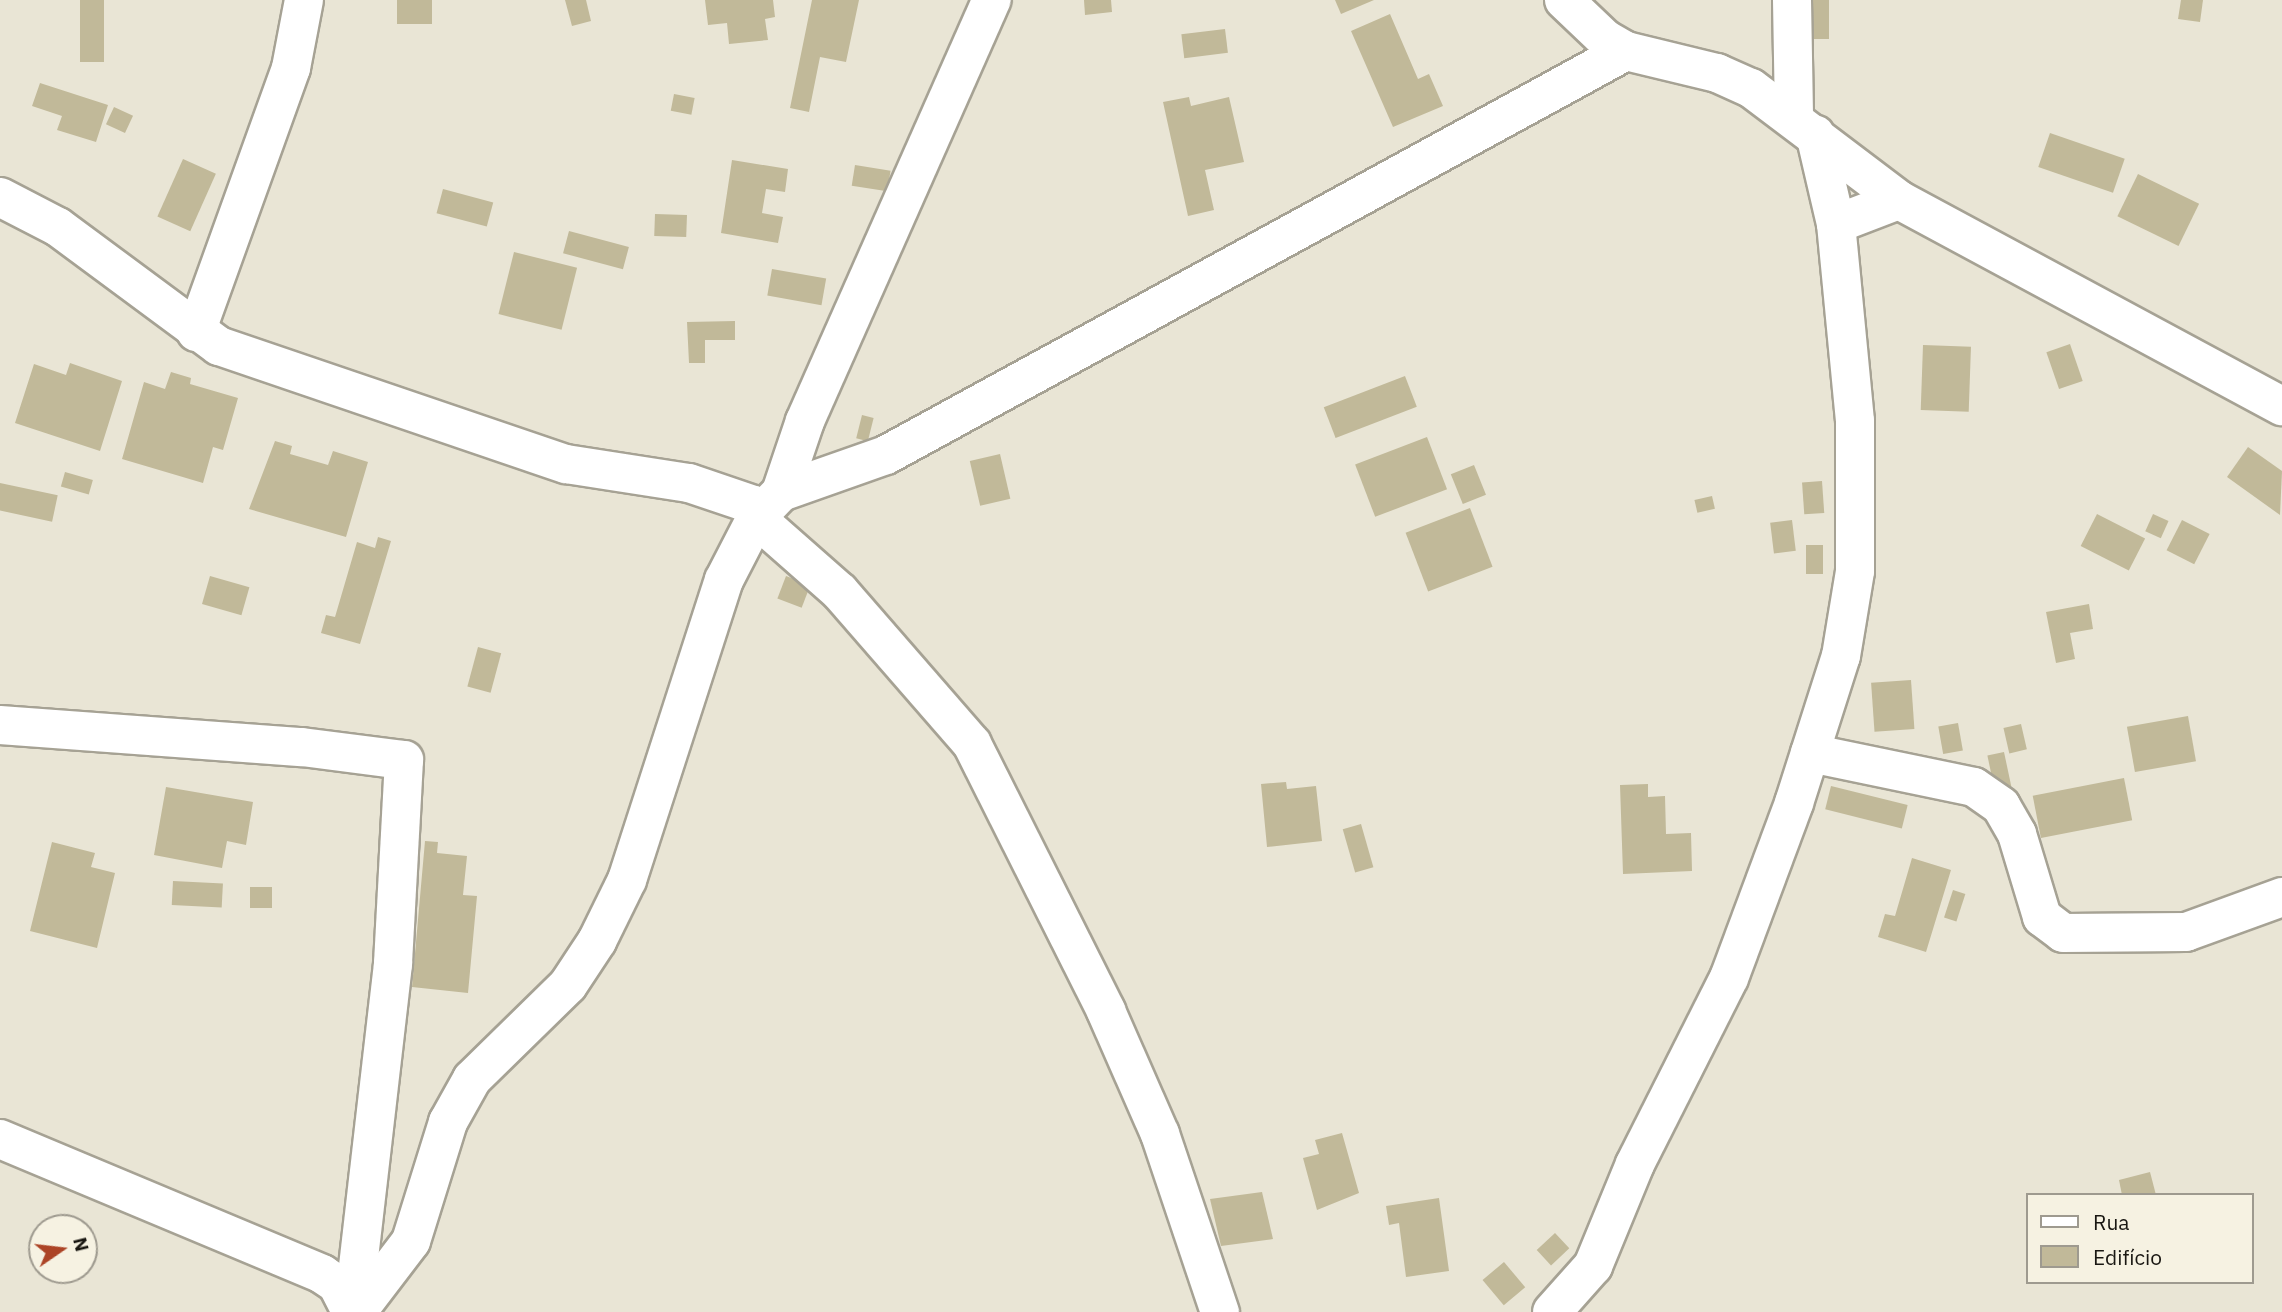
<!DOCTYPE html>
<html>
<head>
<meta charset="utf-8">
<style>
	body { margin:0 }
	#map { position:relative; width:2282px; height:1312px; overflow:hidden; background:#e9e5d5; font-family:"IBM Plex Sans",sans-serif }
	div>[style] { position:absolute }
	.building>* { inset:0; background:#c1b999; transform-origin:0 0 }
	.roads { filter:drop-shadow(2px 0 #a6a294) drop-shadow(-2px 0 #a6a294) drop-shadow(0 2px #a6a294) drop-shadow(0 -2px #a6a294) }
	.minor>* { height:38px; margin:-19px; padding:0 19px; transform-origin:19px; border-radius:19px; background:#fff }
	span { translate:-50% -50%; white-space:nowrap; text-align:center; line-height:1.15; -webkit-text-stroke:7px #f6f2e2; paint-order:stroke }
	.legend { position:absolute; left:2026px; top:1193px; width:228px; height:91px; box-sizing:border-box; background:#f6f2e2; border:2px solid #9e9a8f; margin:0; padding:9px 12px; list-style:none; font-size:21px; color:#191712 }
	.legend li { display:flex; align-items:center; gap:14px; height:35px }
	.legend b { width:35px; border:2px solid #9e9a8f }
	.north { position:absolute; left:28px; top:1214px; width:70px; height:70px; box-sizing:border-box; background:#f6f2e2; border:2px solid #9e9a8f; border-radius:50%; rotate:76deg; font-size:19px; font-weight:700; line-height:28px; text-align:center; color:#191712 }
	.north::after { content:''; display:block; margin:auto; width:24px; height:32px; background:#ac4426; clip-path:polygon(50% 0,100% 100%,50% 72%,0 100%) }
</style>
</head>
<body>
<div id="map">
	<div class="building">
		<div style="left:80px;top:0;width:24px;height:62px"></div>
		<div style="left:397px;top:0;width:35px;height:24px"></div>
		<div style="clip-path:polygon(565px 0,586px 0,591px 21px,572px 26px)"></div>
		<div style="clip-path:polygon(705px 0,773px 0,775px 17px,765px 19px,768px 40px,729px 44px,727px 23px,708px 25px)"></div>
		<div style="clip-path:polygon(812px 0,859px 0,846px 62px,820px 57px,809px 112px,790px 108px)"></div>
		<div style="clip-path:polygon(1084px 0,1111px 0,1112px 12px,1085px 15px)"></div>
		<div style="clip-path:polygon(1335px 0,1374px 0,1341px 14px)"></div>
		<div style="left:1808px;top:0;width:21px;height:39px"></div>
		<div style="clip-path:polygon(2181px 0,2203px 0,2200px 22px,2178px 19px)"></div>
		<div style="clip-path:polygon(1390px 14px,1418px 79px,1429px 74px,1443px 106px,1393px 127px,1351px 31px)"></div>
		<div style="left:1225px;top:29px;width:24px;height:44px;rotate:83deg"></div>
		<div style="clip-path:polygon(40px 83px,108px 105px,96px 142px,57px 130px,62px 116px,32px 106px)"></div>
		<div style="left:674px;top:94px;width:21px;height:17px;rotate:11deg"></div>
		<div style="clip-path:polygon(1189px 97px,1191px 106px,1229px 97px,1244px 162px,1205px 170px,1214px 210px,1188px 216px,1163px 102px)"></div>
		<div style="left:114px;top:107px;width:21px;height:19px;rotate:25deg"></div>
		<div style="left:2050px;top:133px;width:79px;height:36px;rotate:19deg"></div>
		<div style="left:183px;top:159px;width:36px;height:63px;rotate:24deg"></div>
		<div style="clip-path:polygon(732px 160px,788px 169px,785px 192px,766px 189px,762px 213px,783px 217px,778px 243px,721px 233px)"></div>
		<div style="left:855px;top:165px;width:36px;height:21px;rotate:9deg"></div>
		<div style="left:2138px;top:174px;width:68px;height:47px;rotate:26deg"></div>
		<div style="left:443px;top:189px;width:52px;height:25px;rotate:15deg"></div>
		<div style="left:655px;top:214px;width:32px;height:22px;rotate:2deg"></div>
		<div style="left:569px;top:231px;width:62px;height:23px;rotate:15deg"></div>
		<div style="left:514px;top:252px;width:65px;height:64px;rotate:14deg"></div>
		<div style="left:772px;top:269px;width:55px;height:27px;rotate:10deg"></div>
		<div style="clip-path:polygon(735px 321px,735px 340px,705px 340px,705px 363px,689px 363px,687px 322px)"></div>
		<div style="left:2070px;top:344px;width:39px;height:25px;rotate:71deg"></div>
		<div style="left:1923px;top:345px;width:48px;height:65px;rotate:2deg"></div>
		<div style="clip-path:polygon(70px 363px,122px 381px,100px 451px,15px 423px,34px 364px,66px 375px)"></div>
		<div style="clip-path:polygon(171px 372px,191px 378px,190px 384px,238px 398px,223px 450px,213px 447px,203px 483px,122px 459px,144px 382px,165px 389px)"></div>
		<div style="left:1405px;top:376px;width:33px;height:87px;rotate:69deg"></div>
		<div style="left:862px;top:415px;width:12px;height:24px;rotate:14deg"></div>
		<div style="left:1427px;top:437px;width:56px;height:77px;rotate:69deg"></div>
		<div style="clip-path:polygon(275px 441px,292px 446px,290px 454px,328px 465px,333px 451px,368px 462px,346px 537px,249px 509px)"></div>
		<div style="clip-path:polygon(2248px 447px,2282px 471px,2280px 515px,2227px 477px)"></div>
		<div style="left:1000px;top:454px;width:46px;height:31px;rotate:77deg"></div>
		<div style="left:1474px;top:465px;width:32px;height:25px;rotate:68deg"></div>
		<div style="left:65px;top:472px;width:29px;height:15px;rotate:16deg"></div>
		<div style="left:1822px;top:481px;width:32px;height:20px;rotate:86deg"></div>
		<div style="left:0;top:483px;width:59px;height:27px;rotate:12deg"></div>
		<div style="left:1712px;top:496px;width:13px;height:18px;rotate:77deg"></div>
		<div style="left:1470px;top:508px;width:63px;height:69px;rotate:69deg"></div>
		<div style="left:2097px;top:514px;width:54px;height:36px;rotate:27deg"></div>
		<div style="left:2153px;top:514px;width:17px;height:19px;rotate:24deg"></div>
		<div style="left:1792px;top:520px;width:31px;height:22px;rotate:83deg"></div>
		<div style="left:2182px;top:520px;width:31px;height:34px;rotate:27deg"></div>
		<div style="clip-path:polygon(378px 537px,391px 541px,360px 644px,321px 633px,326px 615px,335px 617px,357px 542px,375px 548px)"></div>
		<div style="left:1806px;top:545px;width:17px;height:29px"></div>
		<div style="left:210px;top:576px;width:41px;height:29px;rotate:16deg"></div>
		<div style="left:786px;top:576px;width:26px;height:24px;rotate:21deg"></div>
		<div style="clip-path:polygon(2089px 604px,2093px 629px,2070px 633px,2075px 659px,2056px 663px,2046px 612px)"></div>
		<div style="left:478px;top:647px;width:24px;height:41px;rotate:15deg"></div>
		<div style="left:1911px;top:680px;width:49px;height:40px;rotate:86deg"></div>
		<div style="left:2188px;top:716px;width:46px;height:62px;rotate:80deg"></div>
		<div style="left:1958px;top:723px;width:28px;height:20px;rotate:80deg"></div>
		<div style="left:2021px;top:724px;width:26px;height:18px;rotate:77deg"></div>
		<div style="left:2004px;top:752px;width:38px;height:17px;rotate:78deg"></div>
		<div style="left:2124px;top:778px;width:43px;height:93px;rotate:79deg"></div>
		<div style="clip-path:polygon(1286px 782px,1287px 789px,1316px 786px,1322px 841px,1267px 847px,1261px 784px)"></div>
		<div style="clip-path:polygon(1648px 784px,1648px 797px,1665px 796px,1666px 834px,1691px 833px,1692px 871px,1623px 874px,1620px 785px)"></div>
		<div style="left:1831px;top:786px;width:79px;height:24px;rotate:14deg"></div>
		<div style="clip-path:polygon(166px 787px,253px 802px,246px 845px,227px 841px,222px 868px,154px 855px)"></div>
		<div style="left:1361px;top:824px;width:45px;height:19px;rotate:74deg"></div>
		<div style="clip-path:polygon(425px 841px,438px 842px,437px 853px,467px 856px,463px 895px,477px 896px,468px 993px,412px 987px)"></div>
		<div style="clip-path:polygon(52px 842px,95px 853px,91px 867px,115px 873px,97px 948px,30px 931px)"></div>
		<div style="clip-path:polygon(1912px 858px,1951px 870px,1926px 952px,1878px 937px,1885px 914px,1895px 916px)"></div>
		<div style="left:173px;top:881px;width:50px;height:24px;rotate:3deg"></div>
		<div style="left:250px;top:887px;width:22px;height:21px"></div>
		<div style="left:1953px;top:890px;width:13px;height:29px;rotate:18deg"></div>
		<div style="clip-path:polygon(1342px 1133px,1359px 1193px,1317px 1210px,1303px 1158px,1319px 1154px,1315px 1140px)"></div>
		<div style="clip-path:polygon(2150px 1172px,2156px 1195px,2122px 1195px,2119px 1180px)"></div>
		<div style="clip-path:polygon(1262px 1192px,1273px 1239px,1221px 1246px,1210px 1199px)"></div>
		<div style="clip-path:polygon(1439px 1198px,1449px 1271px,1406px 1277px,1399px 1223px,1389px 1225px,1386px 1206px)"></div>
		<div style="left:1555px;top:1233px;width:21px;height:25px;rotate:47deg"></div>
		<div style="left:1504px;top:1262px;width:33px;height:28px;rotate:50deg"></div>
	</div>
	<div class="roads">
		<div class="minor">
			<div style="left:1564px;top:0;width:57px;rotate:43.6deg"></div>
			<div style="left:1605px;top:39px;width:24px;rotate:30deg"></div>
			<div style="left:1626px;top:51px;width:94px;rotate:13.6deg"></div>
			<div style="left:1717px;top:73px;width:37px;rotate:24deg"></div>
			<div style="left:1751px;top:88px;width:186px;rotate:37.1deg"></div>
			<div style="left:1899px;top:200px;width:435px;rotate:28.3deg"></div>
			<div style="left:1792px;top:0;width:118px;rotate:89deg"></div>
			<div style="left:0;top:197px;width:65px;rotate:27.3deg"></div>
			<div style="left:58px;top:227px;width:200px;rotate:36.5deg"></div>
			<div style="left:219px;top:346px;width:367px;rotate:18.8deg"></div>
			<div style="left:566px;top:464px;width:124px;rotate:8.8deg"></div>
			<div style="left:689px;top:483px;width:69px;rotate:18.7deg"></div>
			<div style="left:754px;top:505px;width:13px;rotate:81deg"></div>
			<div style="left:756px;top:518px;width:112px;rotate:41.4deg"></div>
			<div style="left:840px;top:592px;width:201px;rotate:49deg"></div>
			<div style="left:972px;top:744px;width:299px;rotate:63.3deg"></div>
			<div style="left:1106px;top:1011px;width:134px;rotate:66.3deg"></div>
			<div style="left:1160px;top:1134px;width:188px;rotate:71.4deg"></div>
			<div style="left:1836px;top:224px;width:67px;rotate:-20.9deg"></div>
			<div style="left:196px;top:332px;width:281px;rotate:-70.2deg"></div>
			<div style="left:291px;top:68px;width:69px;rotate:-79.2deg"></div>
			<div style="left:781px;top:492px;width:111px;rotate:-19.4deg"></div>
			<div style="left:886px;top:455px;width:843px;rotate:-28.63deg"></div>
			<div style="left:0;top:725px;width:303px;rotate:4.2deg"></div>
			<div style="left:302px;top:747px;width:103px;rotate:7.3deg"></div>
			<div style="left:404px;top:760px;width:204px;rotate:93.1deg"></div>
			<div style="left:393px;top:964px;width:350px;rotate:96.6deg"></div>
			<div style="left:1810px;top:753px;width:167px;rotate:11.7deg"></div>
			<div style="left:1974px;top:787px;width:33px;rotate:35deg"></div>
			<div style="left:2001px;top:806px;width:32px;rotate:60deg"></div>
			<div style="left:2017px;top:834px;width:87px;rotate:73.2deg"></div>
			<div style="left:2042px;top:917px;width:26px;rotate:37deg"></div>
			<div style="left:2063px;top:933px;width:123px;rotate:-0.5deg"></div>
			<div style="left:2186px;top:932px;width:102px;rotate:-20deg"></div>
			<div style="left:0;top:1139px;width:349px;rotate:22.7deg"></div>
			<div style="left:322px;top:1274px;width:18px;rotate:34deg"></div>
			<div style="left:337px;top:1284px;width:31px;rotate:63deg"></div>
			<div style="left:357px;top:1312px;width:89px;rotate:-52.7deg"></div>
			<div style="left:411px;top:1241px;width:125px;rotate:-72.7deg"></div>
			<div style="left:448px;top:1122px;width:49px;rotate:-60.8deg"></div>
			<div style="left:472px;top:1079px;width:134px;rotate:-44.4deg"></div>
			<div style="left:568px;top:985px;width:53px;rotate:-56.6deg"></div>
			<div style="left:597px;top:941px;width:68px;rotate:-63.8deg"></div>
			<div style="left:627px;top:880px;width:315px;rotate:-72.1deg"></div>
			<div style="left:724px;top:580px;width:70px;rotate:-62.7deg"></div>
			<div style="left:756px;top:518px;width:36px;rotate:-46deg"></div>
			<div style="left:781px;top:492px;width:75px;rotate:-71.3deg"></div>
			<div style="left:805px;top:421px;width:461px;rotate:-66.1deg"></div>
			<div style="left:1552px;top:1312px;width:62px;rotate:-48.3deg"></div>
			<div style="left:1593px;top:1266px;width:110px;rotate:-67.6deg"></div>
			<div style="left:1635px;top:1164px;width:208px;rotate:-63.2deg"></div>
			<div style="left:1729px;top:978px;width:187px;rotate:-69.6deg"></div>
			<div style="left:1794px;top:803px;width:154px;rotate:-72.3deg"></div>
			<div style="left:1841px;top:656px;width:86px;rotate:-80.6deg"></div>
			<div style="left:1855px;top:571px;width:150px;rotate:-90deg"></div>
			<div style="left:1855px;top:421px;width:198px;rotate:-95.5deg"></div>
			<div style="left:1836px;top:224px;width:92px;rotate:-103.1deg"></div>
		</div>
	</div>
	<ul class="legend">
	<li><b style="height:9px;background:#fff"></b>Rua</li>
	<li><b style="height:19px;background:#c1b999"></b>Edifício</li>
	</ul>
	<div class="north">N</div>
</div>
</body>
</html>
